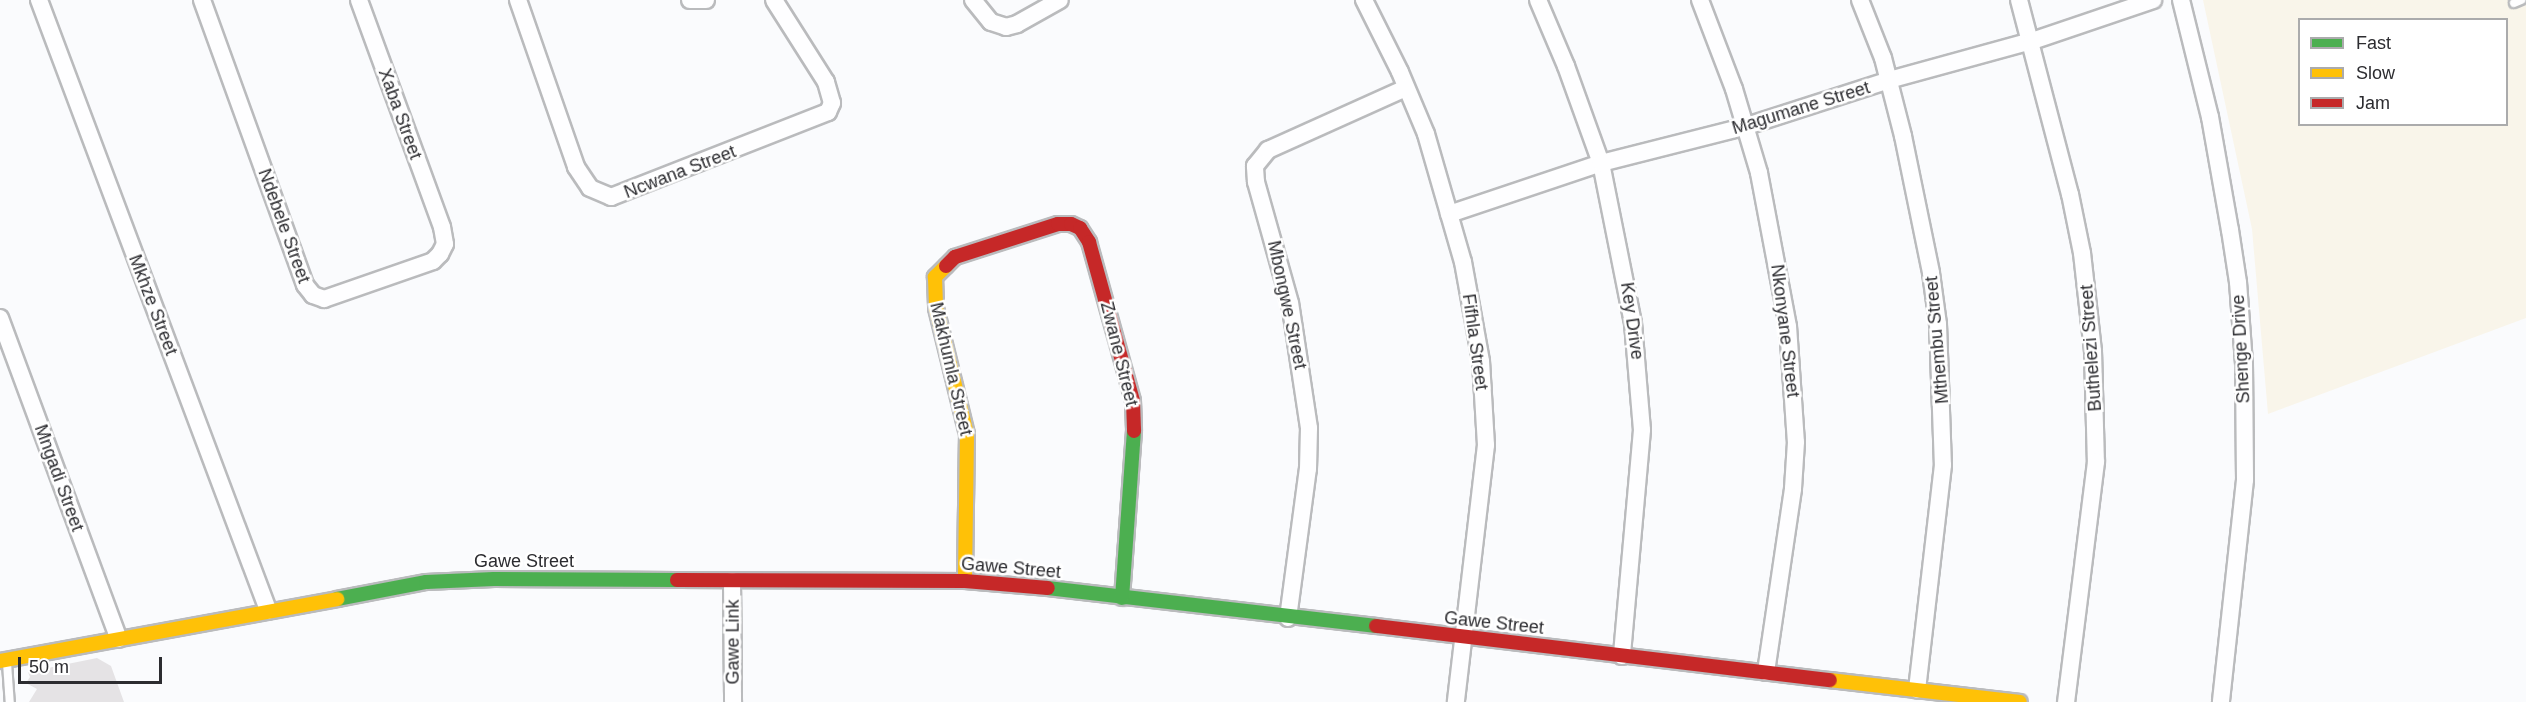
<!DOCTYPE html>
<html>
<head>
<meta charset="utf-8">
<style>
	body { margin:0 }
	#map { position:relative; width:2526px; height:702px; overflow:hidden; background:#fafbfd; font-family:Helvetica,sans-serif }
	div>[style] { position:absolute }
	.education>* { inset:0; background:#f9f5ea }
	.building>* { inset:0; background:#e5e3e5 }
	.roads { filter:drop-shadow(2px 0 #babbbd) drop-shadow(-2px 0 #babbbd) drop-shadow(0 2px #babbbd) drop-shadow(0 -2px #babbbd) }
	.lane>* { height:8px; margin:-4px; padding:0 4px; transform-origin:4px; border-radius:4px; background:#fefeff }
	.street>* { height:16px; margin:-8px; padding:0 8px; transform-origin:8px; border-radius:8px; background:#fefeff }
	.fast>* { height:14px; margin:-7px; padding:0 7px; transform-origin:7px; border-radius:7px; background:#4caf50 }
	.slow>* { height:14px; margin:-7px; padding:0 7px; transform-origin:7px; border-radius:7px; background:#ffc107 }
	.jam>* { height:14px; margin:-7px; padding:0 7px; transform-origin:7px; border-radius:7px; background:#c62828 }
	span { translate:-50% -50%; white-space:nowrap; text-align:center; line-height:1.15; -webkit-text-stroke:5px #fff; paint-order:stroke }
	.street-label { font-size:18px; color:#2c2c30 }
	.legend { position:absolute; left:2298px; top:18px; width:210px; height:108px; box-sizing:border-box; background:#fff; border:2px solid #ababac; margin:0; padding:8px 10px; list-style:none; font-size:18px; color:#2c2c30 }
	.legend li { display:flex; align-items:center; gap:12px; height:30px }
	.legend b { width:30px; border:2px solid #ababac }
	.scale { position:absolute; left:18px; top:657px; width:144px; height:27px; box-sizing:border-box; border:3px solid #2c2c30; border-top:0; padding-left:8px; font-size:18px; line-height:21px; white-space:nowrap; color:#2c2c30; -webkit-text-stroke:4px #fff; paint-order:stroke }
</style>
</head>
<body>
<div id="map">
	<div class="education">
		<div style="clip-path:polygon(evenodd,2203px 0,2526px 0,2526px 318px,2268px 414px,2252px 229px,2203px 0,2300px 20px,2506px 20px,2506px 124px,2300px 124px,2300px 20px)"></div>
	</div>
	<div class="building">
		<div style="clip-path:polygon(97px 658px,111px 666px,124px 702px,29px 702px,37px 689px,26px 683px,30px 677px,28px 672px)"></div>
	</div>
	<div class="roads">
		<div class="lane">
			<div style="left:2514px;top:3px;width:8px;rotate:-23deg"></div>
			<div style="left:7px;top:663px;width:39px;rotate:86deg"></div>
		</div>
		<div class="street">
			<div style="left:39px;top:0;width:652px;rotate:69.42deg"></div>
			<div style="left:202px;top:0;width:303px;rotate:70.1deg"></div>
			<div style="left:305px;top:285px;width:13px;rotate:51deg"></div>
			<div style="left:313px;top:295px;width:12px;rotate:20deg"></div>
			<div style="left:324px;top:299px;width:115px;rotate:-19.2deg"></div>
			<div style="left:433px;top:261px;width:10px;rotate:-45deg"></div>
			<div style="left:440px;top:254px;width:11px;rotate:-63deg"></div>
			<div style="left:445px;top:244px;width:17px;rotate:-100deg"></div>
			<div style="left:442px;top:227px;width:242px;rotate:-110.1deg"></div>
			<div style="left:518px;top:0;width:177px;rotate:70.8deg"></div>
			<div style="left:576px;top:167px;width:25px;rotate:56deg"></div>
			<div style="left:590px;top:188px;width:23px;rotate:23deg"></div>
			<div style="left:611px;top:197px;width:233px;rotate:-21.4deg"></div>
			<div style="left:828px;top:112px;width:10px;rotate:-66deg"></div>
			<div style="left:832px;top:103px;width:22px;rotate:-106deg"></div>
			<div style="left:826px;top:82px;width:97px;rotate:-122.4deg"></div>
			<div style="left:690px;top:0;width:16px"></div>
			<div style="left:973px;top:0;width:28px;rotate:51deg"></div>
			<div style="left:991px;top:22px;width:16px;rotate:18deg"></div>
			<div style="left:1006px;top:27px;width:11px;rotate:-15deg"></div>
			<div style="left:1017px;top:24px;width:49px;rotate:-29.2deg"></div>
			<div style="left:1364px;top:0;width:80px;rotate:63.4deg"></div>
			<div style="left:1400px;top:72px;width:67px;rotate:67.2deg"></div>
			<div style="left:1426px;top:134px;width:133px;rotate:73.9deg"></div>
			<div style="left:1463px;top:262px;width:101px;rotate:79.7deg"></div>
			<div style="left:1481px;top:361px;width:84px;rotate:86.6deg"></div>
			<div style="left:1486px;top:445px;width:259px;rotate:96.7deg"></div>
			<div style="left:1538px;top:0;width:72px;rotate:67deg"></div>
			<div style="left:1566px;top:66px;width:103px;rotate:70.2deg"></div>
			<div style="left:1601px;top:163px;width:163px;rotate:78.7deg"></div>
			<div style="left:1633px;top:323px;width:107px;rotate:85.2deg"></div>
			<div style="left:1642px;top:430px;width:227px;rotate:95.1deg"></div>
			<div style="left:1700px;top:0;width:95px;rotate:69.1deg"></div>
			<div style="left:1734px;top:89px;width:88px;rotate:73.4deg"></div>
			<div style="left:1759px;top:173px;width:156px;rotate:79.3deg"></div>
			<div style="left:1788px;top:326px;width:116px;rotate:86.1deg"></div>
			<div style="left:1796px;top:442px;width:47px;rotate:93.7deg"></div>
			<div style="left:1793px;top:489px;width:185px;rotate:98.4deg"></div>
			<div style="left:1860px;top:0;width:62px;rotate:68.4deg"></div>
			<div style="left:1883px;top:58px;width:81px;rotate:75.6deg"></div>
			<div style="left:1903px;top:136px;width:140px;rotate:78.4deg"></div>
			<div style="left:1931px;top:273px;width:51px;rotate:82.2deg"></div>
			<div style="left:1938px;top:324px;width:141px;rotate:88deg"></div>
			<div style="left:1943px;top:465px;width:226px;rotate:96.6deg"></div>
			<div style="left:2019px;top:0;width:201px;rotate:75.3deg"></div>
			<div style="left:2070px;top:194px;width:60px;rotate:78.5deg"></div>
			<div style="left:2082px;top:253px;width:99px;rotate:83.6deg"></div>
			<div style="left:2093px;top:351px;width:111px;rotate:88.5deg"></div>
			<div style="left:2096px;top:462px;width:242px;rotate:97.1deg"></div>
			<div style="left:2181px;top:0;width:121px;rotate:76.1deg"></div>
			<div style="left:2210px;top:117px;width:115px;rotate:80deg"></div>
			<div style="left:2230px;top:230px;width:53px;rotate:81.3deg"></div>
			<div style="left:2238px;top:282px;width:82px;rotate:85.8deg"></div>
			<div style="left:2244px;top:364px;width:116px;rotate:89.5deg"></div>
			<div style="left:2245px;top:480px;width:223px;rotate:96.2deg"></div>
			<div style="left:1449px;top:214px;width:160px;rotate:-18.5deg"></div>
			<div style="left:1601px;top:163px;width:151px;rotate:-14.2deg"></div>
			<div style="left:1747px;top:126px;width:149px;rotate:-17.9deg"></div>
			<div style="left:1889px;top:80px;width:148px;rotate:-15.3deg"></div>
			<div style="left:2032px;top:41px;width:128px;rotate:-18.7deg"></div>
			<div style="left:0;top:318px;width:342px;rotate:69.7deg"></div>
			<div style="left:732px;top:581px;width:121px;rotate:89.5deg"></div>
			<div style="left:1288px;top:618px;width:150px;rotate:-82.4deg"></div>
			<div style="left:1308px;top:469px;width:41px;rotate:-88.6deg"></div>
			<div style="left:1309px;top:428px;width:126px;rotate:-98.6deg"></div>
			<div style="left:1290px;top:303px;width:126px;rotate:-105.7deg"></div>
			<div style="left:1256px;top:182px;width:16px;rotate:-94deg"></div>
			<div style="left:1255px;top:166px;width:21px;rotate:-51deg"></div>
			<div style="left:1268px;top:150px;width:151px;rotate:-24.2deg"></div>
		</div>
		<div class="fast">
			<div style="left:1048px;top:588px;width:330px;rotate:6.6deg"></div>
			<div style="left:1122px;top:598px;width:167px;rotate:-85.9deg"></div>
			<div style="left:337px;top:599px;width:91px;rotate:-10.8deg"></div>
			<div style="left:426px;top:582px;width:68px;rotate:-2.5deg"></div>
			<div style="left:494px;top:579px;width:183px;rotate:0.3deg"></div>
		</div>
		<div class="slow">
			<div style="left:946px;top:266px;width:16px;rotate:135deg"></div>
			<div style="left:935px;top:277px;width:31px;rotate:88deg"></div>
			<div style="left:936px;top:308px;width:130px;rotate:76.2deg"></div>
			<div style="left:967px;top:434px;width:147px;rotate:90.8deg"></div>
			<div style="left:0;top:661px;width:343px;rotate:-10.4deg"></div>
			<div style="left:1830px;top:680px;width:191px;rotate:6.6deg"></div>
		</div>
		<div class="jam">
			<div style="left:946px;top:266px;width:13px;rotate:-45deg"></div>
			<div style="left:955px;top:257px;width:108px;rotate:-17.8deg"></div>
			<div style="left:1058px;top:224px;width:13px"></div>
			<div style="left:1071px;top:224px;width:10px;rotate:24deg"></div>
			<div style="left:1080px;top:228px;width:17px;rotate:57deg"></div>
			<div style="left:1089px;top:242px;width:165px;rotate:74.5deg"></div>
			<div style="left:1133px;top:401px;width:30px;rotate:88deg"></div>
			<div style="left:677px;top:580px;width:288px;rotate:0.2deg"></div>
			<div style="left:965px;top:581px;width:83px;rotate:4.8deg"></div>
			<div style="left:1376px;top:626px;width:457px;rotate:6.8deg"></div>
		</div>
	</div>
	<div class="street-label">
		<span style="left:1801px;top:108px;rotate:-17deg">Magumane Street</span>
		<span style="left:400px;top:114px;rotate:70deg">Xaba Street</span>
		<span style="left:680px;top:172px;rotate:-21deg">Ncwana Street</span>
		<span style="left:284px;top:226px;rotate:70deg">Ndebele Street</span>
		<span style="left:153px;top:305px;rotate:69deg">Mkhze Street</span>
		<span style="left:1287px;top:305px;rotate:78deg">Mbongwe Street</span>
		<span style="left:1632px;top:321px;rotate:82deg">Key Drive</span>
		<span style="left:1785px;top:331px;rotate:83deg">Nkonyane Street</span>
		<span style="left:1937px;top:340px;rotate:-95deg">Mthembu Street</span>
		<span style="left:1475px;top:342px;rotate:82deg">Fifhla Street</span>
		<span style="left:2091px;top:348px;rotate:-94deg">Buthelezi Street</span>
		<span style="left:2241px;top:349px;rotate:-93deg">Shenge Drive</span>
		<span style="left:1119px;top:354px;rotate:76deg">Zwane Street</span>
		<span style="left:951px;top:369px;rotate:77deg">Makhumla Street</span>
		<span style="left:59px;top:478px;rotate:70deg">Mngadi Street</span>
		<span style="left:524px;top:561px">Gawe Street</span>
		<span style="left:1011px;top:568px;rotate:5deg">Gawe Street</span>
		<span style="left:1494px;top:623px;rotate:6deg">Gawe Street</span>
		<span style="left:733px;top:642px;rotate:-90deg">Gawe Link</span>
	</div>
	<ul class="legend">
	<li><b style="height:8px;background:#4caf50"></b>Fast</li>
	<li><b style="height:8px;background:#ffc107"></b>Slow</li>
	<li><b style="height:8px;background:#c62828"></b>Jam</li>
	</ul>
	<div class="scale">50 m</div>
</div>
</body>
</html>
